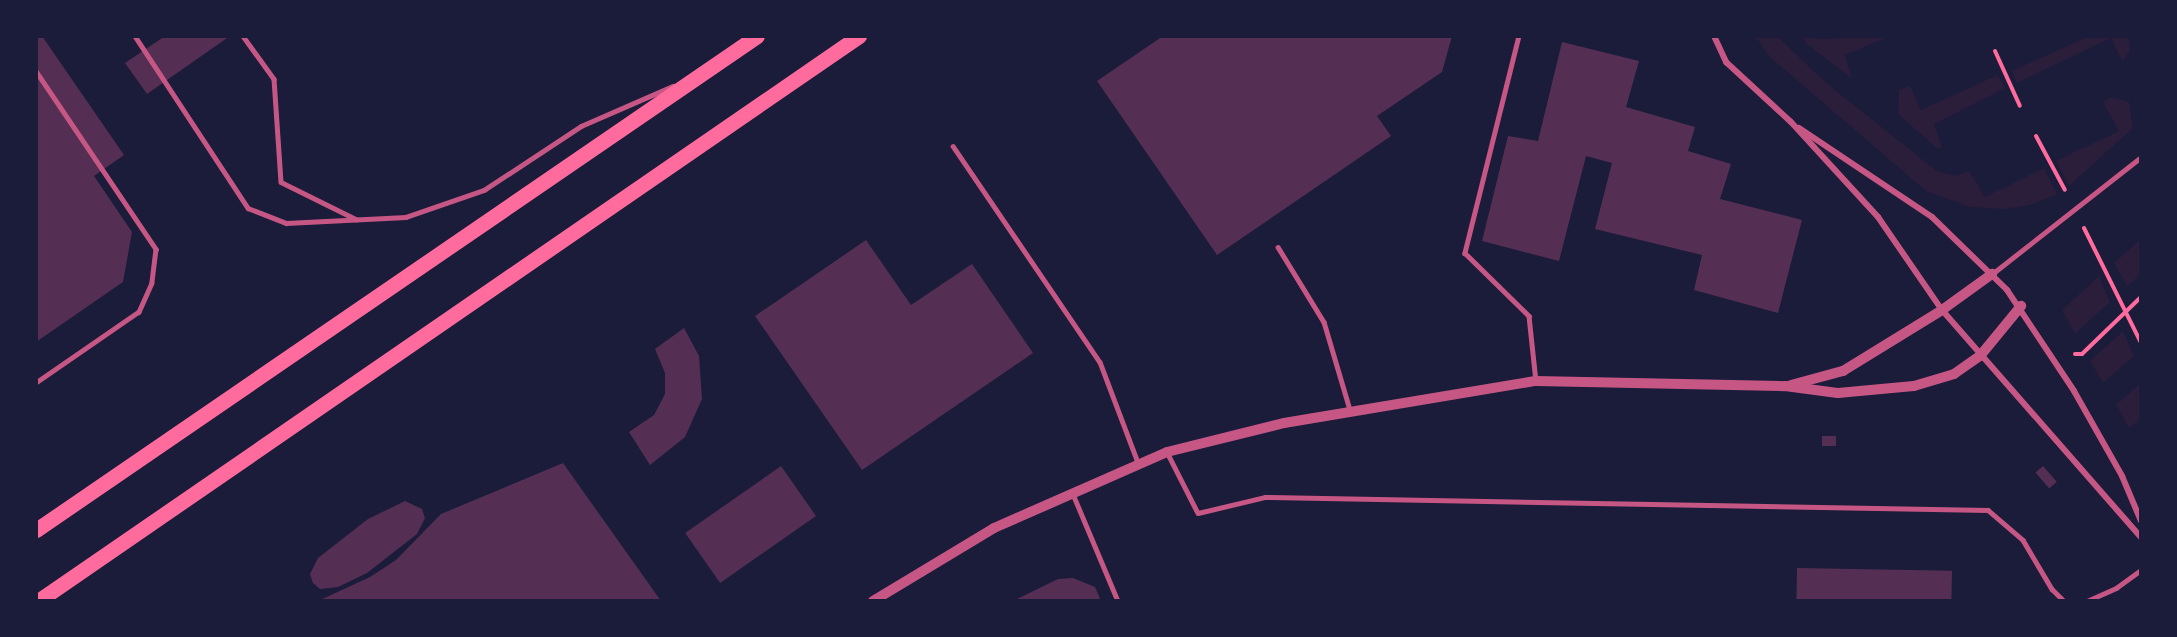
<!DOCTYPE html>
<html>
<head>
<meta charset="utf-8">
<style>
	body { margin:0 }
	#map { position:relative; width:2177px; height:637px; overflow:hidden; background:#1b1b3a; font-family:"Work Sans",sans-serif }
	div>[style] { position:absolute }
	.green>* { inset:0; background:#2a1e3b }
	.building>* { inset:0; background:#542f53; transform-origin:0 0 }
	.path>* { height:4px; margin:-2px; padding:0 2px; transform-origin:2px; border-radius:2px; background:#ff6b9d }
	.service>* { height:4.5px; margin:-2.25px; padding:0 2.25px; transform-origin:2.25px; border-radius:2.25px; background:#c65784 }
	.minor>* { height:6px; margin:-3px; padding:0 3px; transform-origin:3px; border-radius:3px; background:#c65784 }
	.tertiary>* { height:10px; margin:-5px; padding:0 5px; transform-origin:5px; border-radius:5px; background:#c65784 }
	.primary>* { height:15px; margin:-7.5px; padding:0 7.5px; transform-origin:7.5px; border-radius:7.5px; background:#ff6b9d }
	span { translate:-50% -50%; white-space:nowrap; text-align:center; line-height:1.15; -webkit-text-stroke:6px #1b1b3a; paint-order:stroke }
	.frame { position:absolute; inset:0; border:38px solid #1b1b3a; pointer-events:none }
</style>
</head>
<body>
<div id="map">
	<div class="green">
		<div style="clip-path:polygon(1755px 36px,1777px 36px,1825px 82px,1938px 172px,1956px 176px,1969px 171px,1985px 197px,2044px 168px,2057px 194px,2030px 205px,2003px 209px,1970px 207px,1926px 191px,1770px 57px)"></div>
		<div style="clip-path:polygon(1803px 36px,1821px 39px,1890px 36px,1845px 55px,1852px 79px,1806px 43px)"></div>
		<div style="clip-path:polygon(2089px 36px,2129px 36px,2130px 51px,2122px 61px,2111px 38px,2017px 83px,2012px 71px)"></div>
		<div style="clip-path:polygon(1998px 75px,2005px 88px,1934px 124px,1942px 148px,1937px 148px,1898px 114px,1899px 90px,1910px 86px,1921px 110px)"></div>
		<div style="clip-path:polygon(2111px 97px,2129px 102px,2133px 128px,2069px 186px,2056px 161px,2119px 131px,2103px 102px)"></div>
		<div style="clip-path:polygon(2141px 239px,2141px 274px,2127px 286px,2114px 263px)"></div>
		<div style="clip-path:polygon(2099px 276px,2110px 302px,2075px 334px,2062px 310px)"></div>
		<div style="clip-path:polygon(2123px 331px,2134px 356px,2103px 383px,2090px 361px)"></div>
		<div style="clip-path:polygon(2141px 383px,2141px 418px,2129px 428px,2116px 405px)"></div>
	</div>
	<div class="building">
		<div style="clip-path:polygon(36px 36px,42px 36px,124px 155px,94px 176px,132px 232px,123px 282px,36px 342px)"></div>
		<div style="clip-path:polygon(165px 36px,230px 36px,147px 94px,125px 63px)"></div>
		<div style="clip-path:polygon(1163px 36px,1452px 36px,1442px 72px,1377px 116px,1391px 136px,1217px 255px,1097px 81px)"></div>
		<div style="clip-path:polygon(1562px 42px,1639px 61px,1626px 107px,1695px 127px,1688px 151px,1731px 164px,1720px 199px,1802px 220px,1778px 313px,1694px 290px,1702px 255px,1595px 229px,1612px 163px,1586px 156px,1559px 261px,1482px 241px,1508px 136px,1538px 141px)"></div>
		<div style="clip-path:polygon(866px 240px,911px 305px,972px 264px,1033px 353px,862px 470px,755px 316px)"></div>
		<div style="clip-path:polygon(684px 328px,699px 356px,702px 399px,685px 437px,650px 465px,629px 432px,654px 415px,665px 394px,665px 373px,655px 349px)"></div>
		<div style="left:1822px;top:436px;width:14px;height:10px"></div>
		<div style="clip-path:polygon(563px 463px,661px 601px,318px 601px,370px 577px,396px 560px,441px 514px)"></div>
		<div style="left:781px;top:466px;width:61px;height:117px;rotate:55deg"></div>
		<div style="left:2043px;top:466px;width:21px;height:10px;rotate:49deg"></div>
		<div style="clip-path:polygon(405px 501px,422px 509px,425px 518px,417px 534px,367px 573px,338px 587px,320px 589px,313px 583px,310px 574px,318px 558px,368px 519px)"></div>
		<div style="left:1797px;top:568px;width:155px;height:31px;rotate:1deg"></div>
		<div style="clip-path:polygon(1073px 578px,1095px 587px,1101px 601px,1013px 601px,1058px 579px)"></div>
	</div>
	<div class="path">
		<div style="left:1995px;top:51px;width:60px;rotate:65.6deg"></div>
		<div style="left:2036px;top:136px;width:61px;rotate:61.8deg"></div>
		<div style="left:2084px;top:228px;width:128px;rotate:63.6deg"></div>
		<div style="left:2075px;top:354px;width:7px"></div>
		<div style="left:2082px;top:354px;width:82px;rotate:-44deg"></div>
	</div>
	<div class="service">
		<div style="left:135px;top:36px;width:206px;rotate:56.7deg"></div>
		<div style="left:248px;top:208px;width:41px;rotate:21.5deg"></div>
		<div style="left:286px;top:223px;width:120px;rotate:-2.9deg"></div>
		<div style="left:406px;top:217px;width:83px;rotate:-19.1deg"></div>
		<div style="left:484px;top:190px;width:116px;rotate:-33.4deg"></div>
		<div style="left:581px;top:126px;width:100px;rotate:-23.5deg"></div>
		<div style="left:243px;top:36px;width:53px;rotate:54.2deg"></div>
		<div style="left:274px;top:79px;width:103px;rotate:86.1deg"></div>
		<div style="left:281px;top:182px;width:84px;rotate:26.3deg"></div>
		<div style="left:1519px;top:36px;width:224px;rotate:104deg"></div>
		<div style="left:1465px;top:253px;width:90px;rotate:44.5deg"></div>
		<div style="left:1529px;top:316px;width:65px;rotate:83.9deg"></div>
		<div style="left:36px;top:71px;width:215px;rotate:56deg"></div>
		<div style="left:156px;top:249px;width:34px;rotate:97deg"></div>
		<div style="left:152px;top:283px;width:32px;rotate:114deg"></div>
		<div style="left:139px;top:312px;width:125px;rotate:145.4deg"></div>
		<div style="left:953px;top:146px;width:261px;rotate:55.8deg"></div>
		<div style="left:1100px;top:362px;width:110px;rotate:69.3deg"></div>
		<div style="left:1278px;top:247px;width:88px;rotate:58.5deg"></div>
		<div style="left:1324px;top:322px;width:92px;rotate:73.5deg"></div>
		<div style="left:1992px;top:274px;width:189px;rotate:-38.1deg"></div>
		<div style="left:1167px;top:452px;width:68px;rotate:63.1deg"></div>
		<div style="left:1198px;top:513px;width:69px;rotate:-13.4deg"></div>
		<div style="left:1265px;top:497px;width:723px;rotate:1.03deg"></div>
		<div style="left:1988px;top:510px;width:46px;rotate:40.6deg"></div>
		<div style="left:2023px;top:540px;width:57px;rotate:59.4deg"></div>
		<div style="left:2052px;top:589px;width:17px;rotate:45deg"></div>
		<div style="left:1073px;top:494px;width:116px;rotate:67.2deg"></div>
		<div style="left:2087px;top:601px;width:32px;rotate:-24deg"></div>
		<div style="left:2116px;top:588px;width:31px;rotate:-36deg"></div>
	</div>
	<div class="minor">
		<div style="left:1714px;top:36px;width:29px;rotate:65deg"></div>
		<div style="left:1726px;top:62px;width:88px;rotate:42.7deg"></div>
		<div style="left:1791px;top:122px;width:129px;rotate:47.5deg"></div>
		<div style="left:1878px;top:217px;width:113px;rotate:55.5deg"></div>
		<div style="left:1942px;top:310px;width:302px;rotate:48.8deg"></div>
		<div style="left:1799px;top:128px;width:160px;rotate:33.8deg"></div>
		<div style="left:1932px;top:217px;width:105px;rotate:44.2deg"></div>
		<div style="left:2007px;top:290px;width:121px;rotate:56.4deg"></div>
		<div style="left:2074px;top:391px;width:98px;rotate:60.5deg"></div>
		<div style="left:2122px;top:476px;width:49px;rotate:67.1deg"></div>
	</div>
	<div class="tertiary">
		<div style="left:1791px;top:385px;width:54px;rotate:-15.1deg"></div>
		<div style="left:1843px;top:371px;width:116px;rotate:-31.6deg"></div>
		<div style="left:1942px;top:310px;width:62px;rotate:-35.8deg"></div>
		<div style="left:873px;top:601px;width:141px;rotate:-31.1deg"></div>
		<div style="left:994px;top:528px;width:189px;rotate:-23.7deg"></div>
		<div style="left:1167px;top:452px;width:121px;rotate:-13.9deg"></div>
		<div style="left:1284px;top:423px;width:255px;rotate:-9.5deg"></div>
		<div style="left:1536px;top:381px;width:249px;rotate:1.2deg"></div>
		<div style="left:1785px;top:386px;width:53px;rotate:7.5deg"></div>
		<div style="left:1838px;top:393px;width:76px;rotate:-5.3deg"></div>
		<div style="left:1914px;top:386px;width:42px;rotate:-16.7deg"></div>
		<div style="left:1954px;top:374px;width:32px;rotate:-35deg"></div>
		<div style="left:1980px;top:356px;width:65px;rotate:-50.6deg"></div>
	</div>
	<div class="primary">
		<div style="left:36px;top:530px;width:874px;rotate:-34.42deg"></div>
		<div style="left:38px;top:601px;width:997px;rotate:-34.54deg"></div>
	</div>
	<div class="frame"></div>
</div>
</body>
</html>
